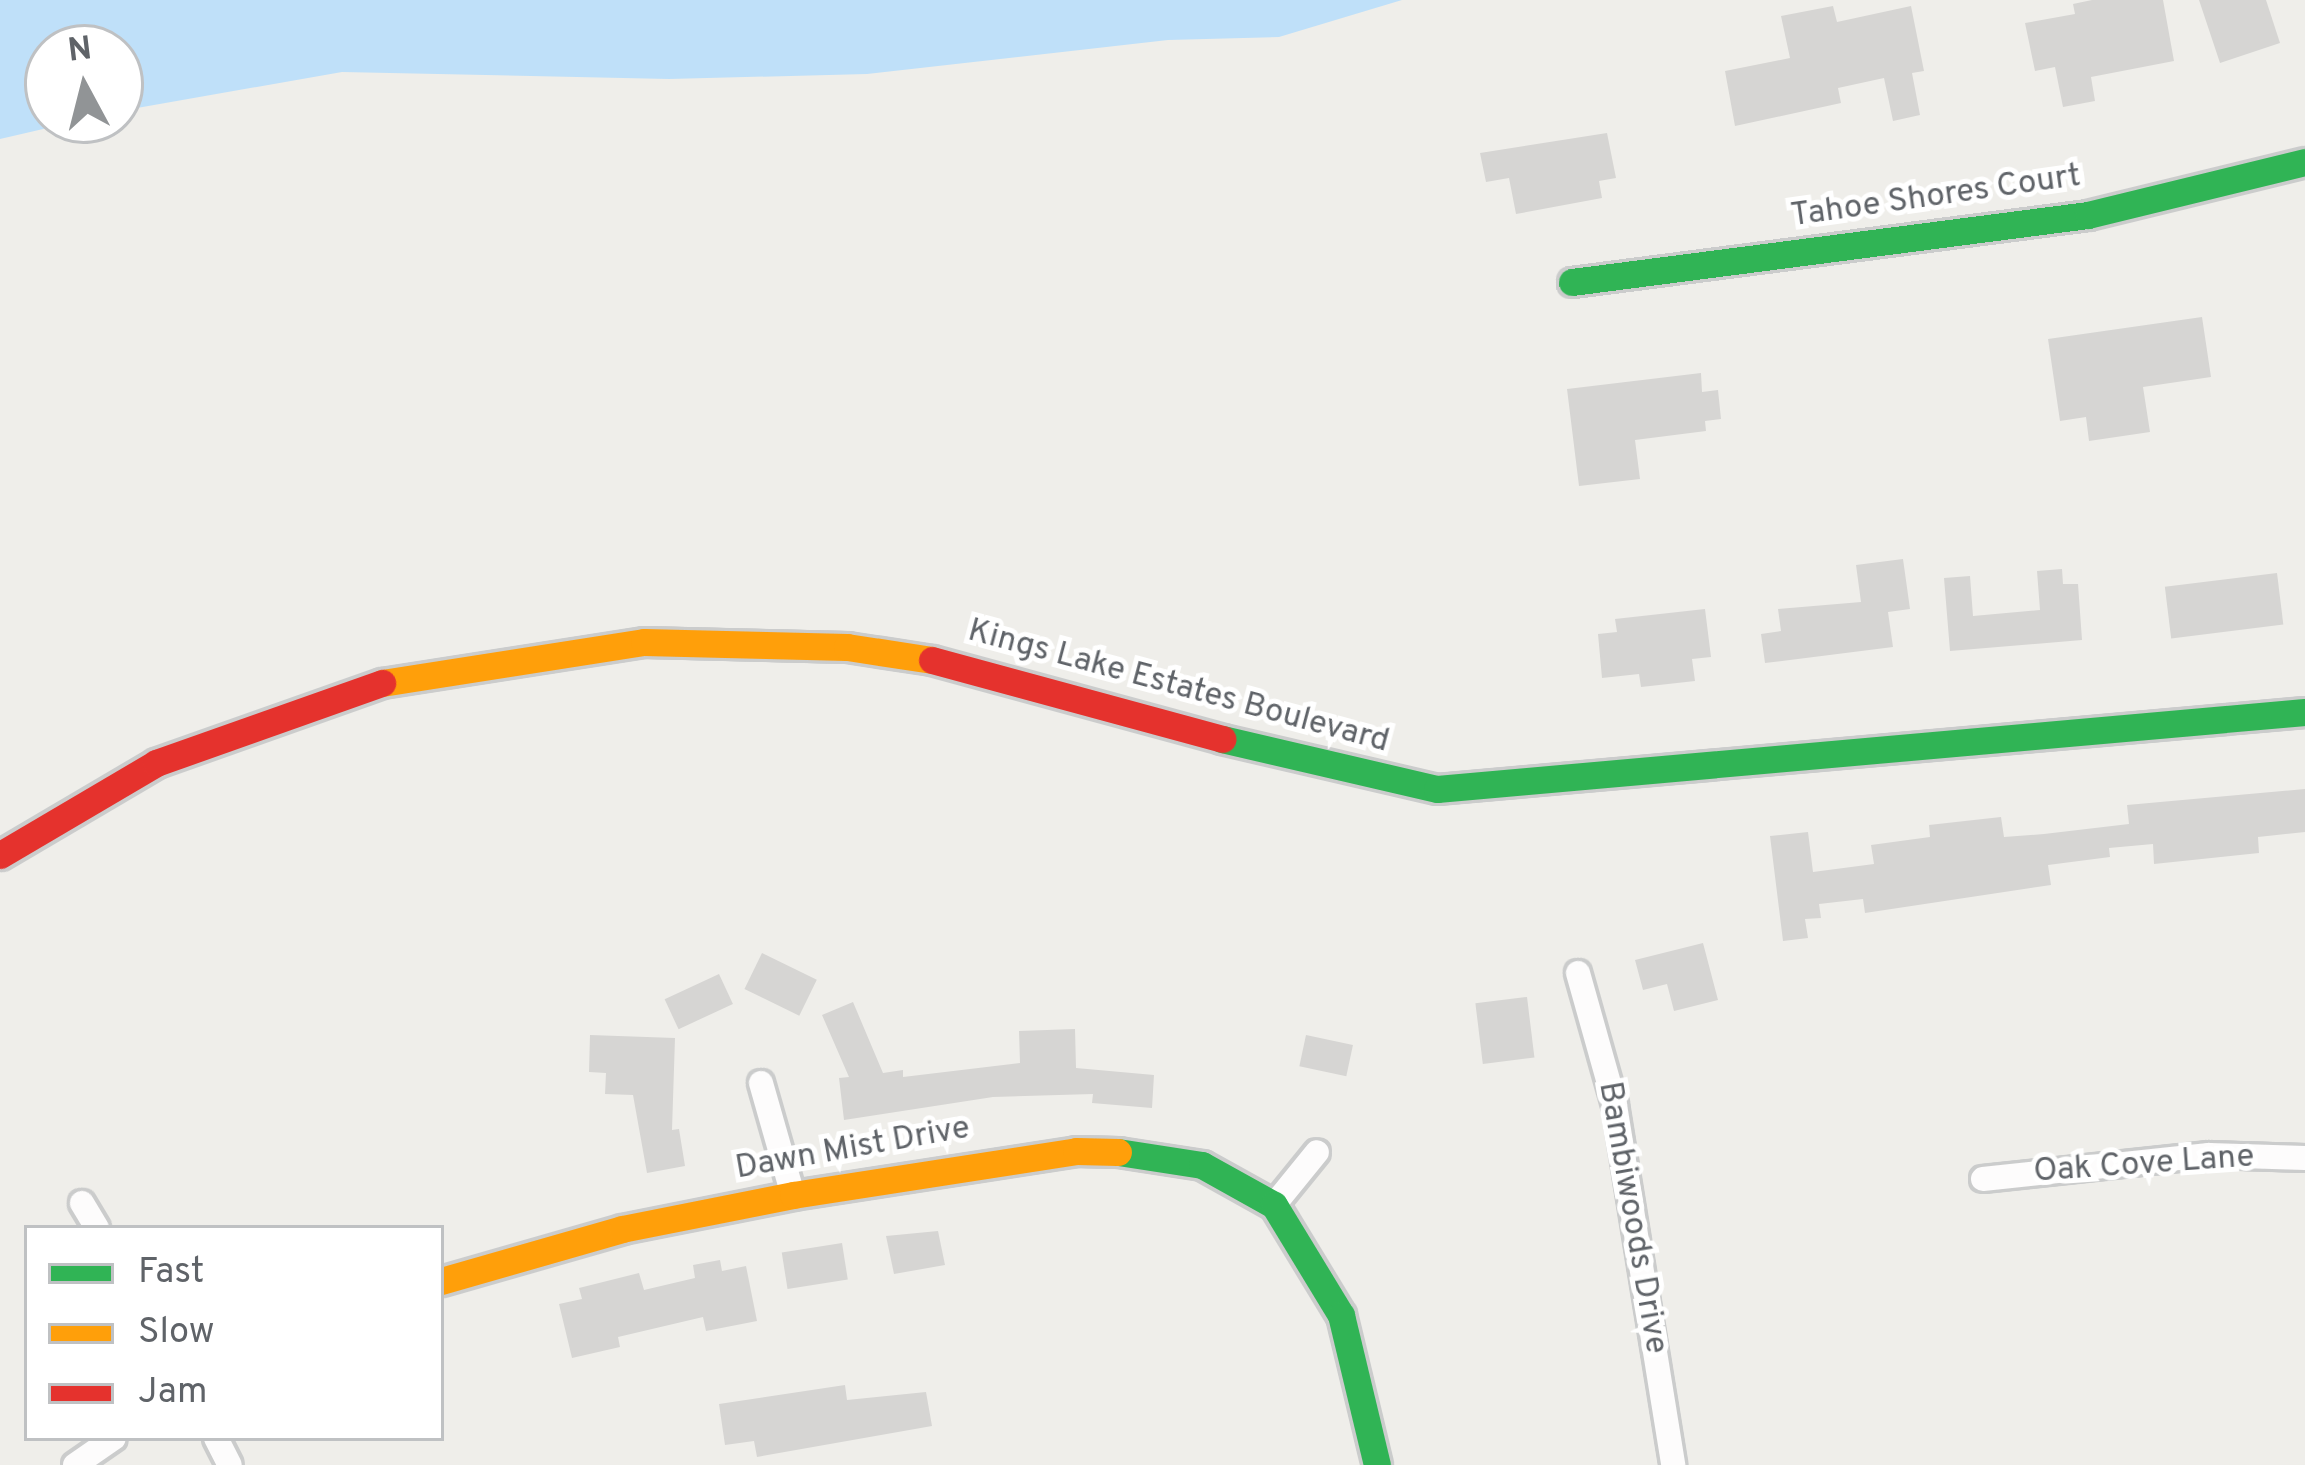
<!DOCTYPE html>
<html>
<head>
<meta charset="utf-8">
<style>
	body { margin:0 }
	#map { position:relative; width:2305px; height:1465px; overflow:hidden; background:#efeeea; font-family:Overpass,sans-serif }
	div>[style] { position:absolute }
	.water>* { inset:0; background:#bfe0f9 }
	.building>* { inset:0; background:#d6d5d3; transform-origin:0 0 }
	.roads { filter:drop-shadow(3px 0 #cbcccc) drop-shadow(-3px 0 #cbcccc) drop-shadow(0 3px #cbcccc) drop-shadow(0 -3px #cbcccc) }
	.street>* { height:24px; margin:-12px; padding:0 12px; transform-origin:12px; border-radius:12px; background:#fdfcfc }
	.fast>* { height:27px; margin:-13.5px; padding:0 13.5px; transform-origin:13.5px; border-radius:13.5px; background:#30b455 }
	.slow>* { height:27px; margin:-13.5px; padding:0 13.5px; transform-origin:13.5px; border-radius:13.5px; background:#ff9f0a }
	.jam>* { height:27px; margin:-13.5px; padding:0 13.5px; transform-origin:13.5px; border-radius:13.5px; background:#e5322d }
	span { translate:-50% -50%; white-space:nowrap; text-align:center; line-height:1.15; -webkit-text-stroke:10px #fff; paint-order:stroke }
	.street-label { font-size:33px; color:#5f6368 }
	.legend { position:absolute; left:24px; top:1225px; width:420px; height:216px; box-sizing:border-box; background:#fff; border:3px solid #bfc1c3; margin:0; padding:15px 21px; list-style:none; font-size:36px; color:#5f6368 }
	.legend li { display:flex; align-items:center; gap:24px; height:60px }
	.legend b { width:60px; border:3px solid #bfc1c3 }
	.north { position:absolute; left:24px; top:24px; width:120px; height:120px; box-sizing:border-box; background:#fff; border:3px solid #bfc1c3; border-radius:50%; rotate:353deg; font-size:33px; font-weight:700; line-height:48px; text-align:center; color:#5f6368 }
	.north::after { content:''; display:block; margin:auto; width:42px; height:54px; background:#919496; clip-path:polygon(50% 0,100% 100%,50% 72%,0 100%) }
</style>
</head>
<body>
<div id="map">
	<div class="water">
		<div style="clip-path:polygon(0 0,1402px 0,1279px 37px,1168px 40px,867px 74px,669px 79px,342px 72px,120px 111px,120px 48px,48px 48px,48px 120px,82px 120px,0 139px)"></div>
	</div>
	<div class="building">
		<div style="clip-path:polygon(2092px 0,2163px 0,2174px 61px,2091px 77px,2095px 101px,2063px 107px,2055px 67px,2035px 71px,2025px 23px,2075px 14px,2073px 4px)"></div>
		<div style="clip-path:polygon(2199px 0,2266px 0,2280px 43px,2220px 63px)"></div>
		<div style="clip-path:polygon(1833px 6px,1837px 22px,1911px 6px,1924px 71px,1912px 73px,1920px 115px,1893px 121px,1884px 78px,1838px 88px,1841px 103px,1735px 126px,1725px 71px,1790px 58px,1781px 16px)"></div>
		<div style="clip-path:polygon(1607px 133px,1616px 178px,1599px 181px,1602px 198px,1516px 214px,1509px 178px,1486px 182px,1480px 153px)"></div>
		<div style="clip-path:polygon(2202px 317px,2211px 377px,2143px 387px,2150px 432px,2089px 441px,2086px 417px,2060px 421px,2048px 339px)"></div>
		<div style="clip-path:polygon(1701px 373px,1702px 392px,1718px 390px,1721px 419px,1705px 421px,1706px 431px,1635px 440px,1640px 479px,1579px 486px,1567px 389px)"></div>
		<div style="clip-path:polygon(1903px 559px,1910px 609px,1888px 612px,1893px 647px,1765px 663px,1761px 634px,1781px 631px,1778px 609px,1861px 602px,1856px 565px)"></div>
		<div style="clip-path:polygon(2062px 569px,2063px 584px,2078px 584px,2082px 640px,1950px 651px,1944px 578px,1970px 576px,1973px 616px,2040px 610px,2037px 571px)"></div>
		<div style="left:2277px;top:573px;width:52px;height:113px;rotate:83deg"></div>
		<div style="clip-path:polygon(1705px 609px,1711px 657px,1692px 659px,1695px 681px,1641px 687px,1639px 674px,1602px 678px,1598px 634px,1617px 632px,1615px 619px)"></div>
		<div style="clip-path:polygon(2305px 789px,2305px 832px,2258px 837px,2259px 853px,2154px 864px,2153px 844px,2109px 848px,2110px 857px,2048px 865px,2051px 885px,1865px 913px,1863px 899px,1819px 904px,1821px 918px,1805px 919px,1808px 938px,1783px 941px,1770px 836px,1808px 832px,1813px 872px,1874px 864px,1871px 845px,1930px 837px,1929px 825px,2001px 817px,2004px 837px,2044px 834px,2129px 824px,2127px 805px)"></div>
		<div style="clip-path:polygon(1703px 943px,1718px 1000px,1674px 1011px,1667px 984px,1643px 990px,1635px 960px)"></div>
		<div style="left:762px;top:953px;width:61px;height:40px;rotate:26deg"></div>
		<div style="left:719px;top:974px;width:33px;height:60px;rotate:65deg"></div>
		<div style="left:1527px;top:997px;width:61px;height:52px;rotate:83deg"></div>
		<div style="clip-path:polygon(853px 1002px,883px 1073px,903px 1070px,903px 1077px,1020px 1063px,1019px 1031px,1075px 1029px,1076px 1068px,1154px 1075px,1152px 1108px,1092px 1103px,1093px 1094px,993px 1097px,844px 1120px,839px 1078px,849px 1077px,822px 1015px)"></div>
		<div style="clip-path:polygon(590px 1035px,675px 1038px,672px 1130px,679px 1129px,685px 1166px,647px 1173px,633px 1095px,605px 1094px,606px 1073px,589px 1072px)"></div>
		<div style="left:1306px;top:1035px;width:48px;height:32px;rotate:12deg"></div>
		<div style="clip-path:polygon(938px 1231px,945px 1265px,894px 1274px,886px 1236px)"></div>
		<div style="left:842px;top:1243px;width:37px;height:61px;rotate:81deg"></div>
		<div style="clip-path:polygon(720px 1260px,722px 1271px,746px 1266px,757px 1321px,706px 1331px,703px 1317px,618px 1337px,620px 1347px,572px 1358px,559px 1304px,582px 1299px,579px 1288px,639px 1273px,644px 1290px,695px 1278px,693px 1265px)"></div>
		<div style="clip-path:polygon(845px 1385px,847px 1400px,926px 1392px,932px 1426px,757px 1457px,754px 1441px,725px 1445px,719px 1404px)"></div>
	</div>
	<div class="roads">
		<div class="street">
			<div style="left:1578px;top:973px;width:137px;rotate:74.3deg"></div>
			<div style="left:1615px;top:1105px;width:365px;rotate:80.8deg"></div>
			<div style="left:761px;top:1083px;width:116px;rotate:74.1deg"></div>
			<div style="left:1983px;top:1179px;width:227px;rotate:-6.1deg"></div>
			<div style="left:2209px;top:1155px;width:96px;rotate:1.8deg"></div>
			<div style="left:82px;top:1203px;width:29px;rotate:59deg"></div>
			<div style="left:1274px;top:1205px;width:68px;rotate:-50.9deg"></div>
			<div style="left:216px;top:1438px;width:30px;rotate:63deg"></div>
			<div style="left:75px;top:1465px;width:47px;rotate:-34.7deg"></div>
		</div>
		<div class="fast">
			<div style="left:1572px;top:282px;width:520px;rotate:-7.4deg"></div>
			<div style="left:2088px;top:215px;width:223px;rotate:-13.7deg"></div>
			<div style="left:1222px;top:739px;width:221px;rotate:13.1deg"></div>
			<div style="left:1437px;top:789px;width:871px;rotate:-5.07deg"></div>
			<div style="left:1118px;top:1152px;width:85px;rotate:8.8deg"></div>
			<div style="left:1202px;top:1165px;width:82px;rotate:29.1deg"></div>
			<div style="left:1274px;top:1205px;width:129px;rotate:58.7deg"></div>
			<div style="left:1341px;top:1315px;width:154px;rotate:76.5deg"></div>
		</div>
		<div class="slow">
			<div style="left:382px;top:683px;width:265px;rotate:-8.9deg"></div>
			<div style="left:644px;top:642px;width:203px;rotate:1.4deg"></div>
			<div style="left:847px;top:647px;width:86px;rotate:8.7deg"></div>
			<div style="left:441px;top:1281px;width:188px;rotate:-16deg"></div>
			<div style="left:622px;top:1229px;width:174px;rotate:-11.2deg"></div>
			<div style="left:793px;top:1195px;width:286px;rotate:-8.8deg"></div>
			<div style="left:1076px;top:1151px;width:42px;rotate:1.4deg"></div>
		</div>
		<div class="jam">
			<div style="left:932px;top:660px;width:301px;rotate:15.2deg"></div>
			<div style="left:0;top:855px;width:181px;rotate:-30.5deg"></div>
			<div style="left:156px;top:763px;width:240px;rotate:-19.5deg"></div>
		</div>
	</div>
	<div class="street-label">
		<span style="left:1936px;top:198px;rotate:-8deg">Tahoe Shores Court</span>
		<span style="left:1178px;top:688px;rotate:15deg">Kings Lake Estates Boulevard</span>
		<span style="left:853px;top:1150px;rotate:-10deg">Dawn Mist Drive</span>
		<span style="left:2144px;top:1166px;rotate:-4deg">Oak Cove Lane</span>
		<span style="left:1631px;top:1218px;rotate:80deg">Bambiwoods Drive</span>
	</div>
	<ul class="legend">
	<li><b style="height:15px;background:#30b455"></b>Fast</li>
	<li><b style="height:15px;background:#ff9f0a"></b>Slow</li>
	<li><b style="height:15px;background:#e5322d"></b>Jam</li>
	</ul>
	<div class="north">N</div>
</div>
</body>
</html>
